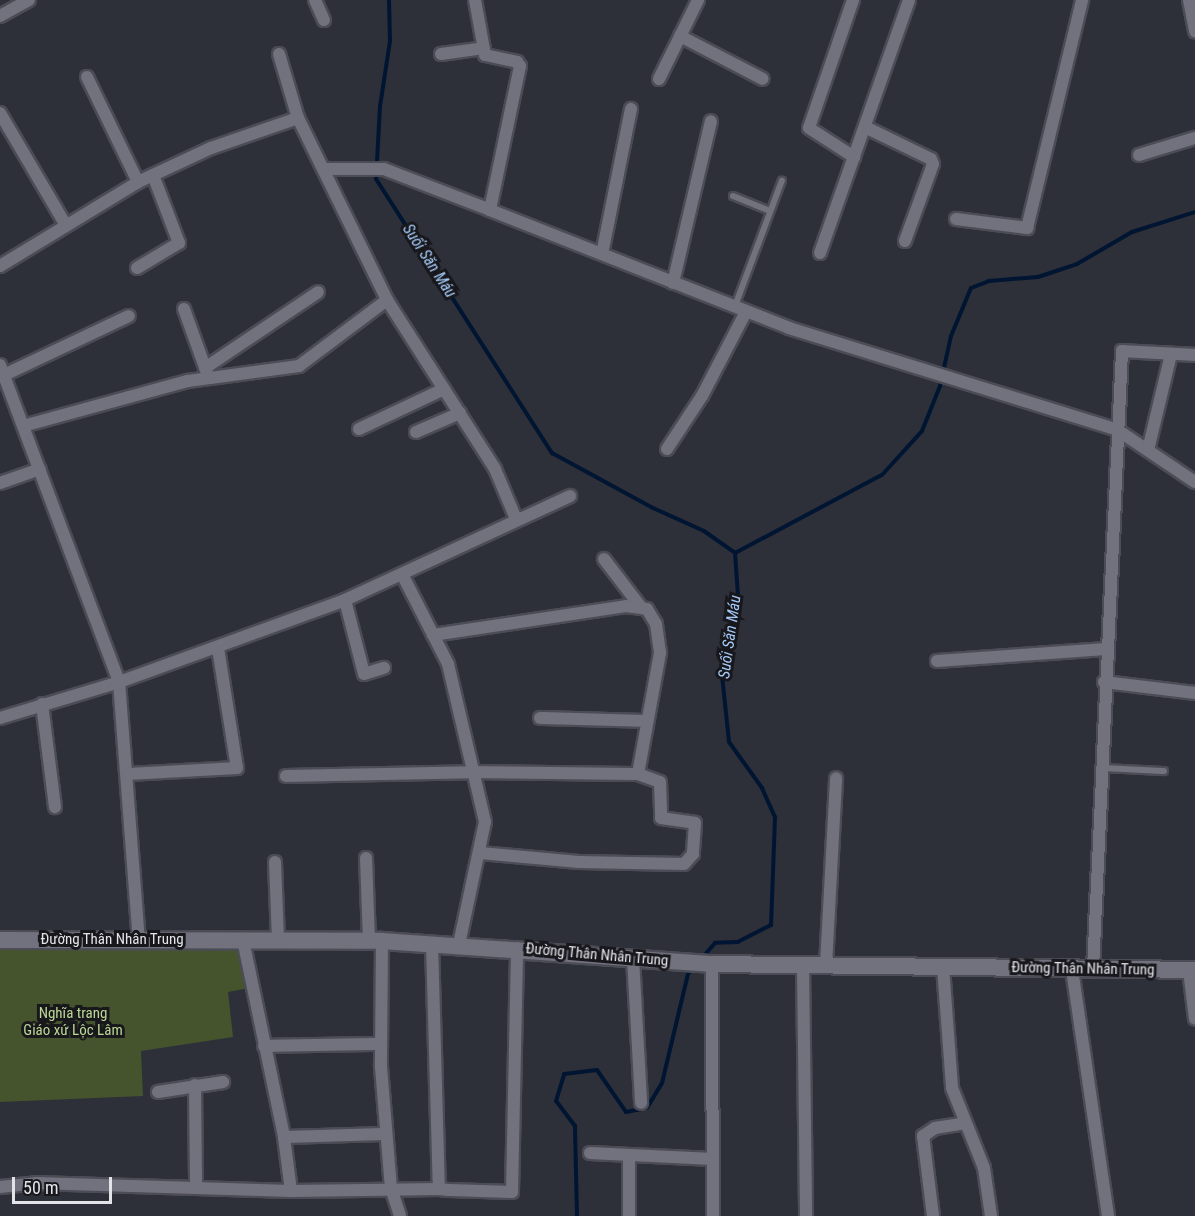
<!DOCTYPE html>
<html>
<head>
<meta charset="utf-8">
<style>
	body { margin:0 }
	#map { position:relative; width:1195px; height:1216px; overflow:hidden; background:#2d2f39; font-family:"Roboto Condensed",sans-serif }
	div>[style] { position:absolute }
	.green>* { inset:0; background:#45542c }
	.stream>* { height:4px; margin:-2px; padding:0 2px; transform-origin:2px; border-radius:2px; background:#001532 }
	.roads { filter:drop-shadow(2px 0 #4b4c55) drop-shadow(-2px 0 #4b4c55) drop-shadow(0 2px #4b4c55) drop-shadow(0 -2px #4b4c55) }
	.lane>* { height:6px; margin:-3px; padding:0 3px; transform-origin:3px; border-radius:3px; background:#71727e }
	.street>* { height:12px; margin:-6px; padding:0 6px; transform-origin:6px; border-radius:6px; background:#71727e }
	.secondary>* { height:16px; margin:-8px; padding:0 8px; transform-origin:8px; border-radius:8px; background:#71727e }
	span { translate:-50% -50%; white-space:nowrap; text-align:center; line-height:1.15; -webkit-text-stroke:6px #17171c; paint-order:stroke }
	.street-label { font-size:15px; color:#e3e3ea }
	.park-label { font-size:15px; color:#bcd894 }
	.water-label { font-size:16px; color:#a6cbf9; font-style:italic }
	.scale { position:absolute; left:12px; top:1177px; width:100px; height:27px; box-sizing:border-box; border:3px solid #e3e3ea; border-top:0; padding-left:8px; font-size:18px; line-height:21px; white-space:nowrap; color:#e3e3ea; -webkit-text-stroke:4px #17171c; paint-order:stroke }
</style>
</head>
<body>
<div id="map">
	<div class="green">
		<div style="clip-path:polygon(0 947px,238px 949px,249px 988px,228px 992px,233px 1037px,141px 1051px,143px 1096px,0 1102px)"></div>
	</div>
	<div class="stream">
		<div style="left:389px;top:0;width:41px;rotate:88.6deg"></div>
		<div style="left:390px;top:41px;width:66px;rotate:98.7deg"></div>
		<div style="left:380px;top:106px;width:73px;rotate:93.1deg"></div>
		<div style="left:376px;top:179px;width:326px;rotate:57.3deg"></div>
		<div style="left:552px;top:453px;width:115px;rotate:28.6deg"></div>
		<div style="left:653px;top:508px;width:56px;rotate:24.3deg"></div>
		<div style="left:704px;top:531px;width:38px;rotate:35deg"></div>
		<div style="left:735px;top:553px;width:43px;rotate:86deg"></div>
		<div style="left:738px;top:596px;width:81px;rotate:101.4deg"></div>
		<div style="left:722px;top:675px;width:67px;rotate:84deg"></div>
		<div style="left:729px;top:742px;width:57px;rotate:54.3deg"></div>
		<div style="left:762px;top:788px;width:32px;rotate:66deg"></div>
		<div style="left:775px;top:817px;width:108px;rotate:92.1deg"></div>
		<div style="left:771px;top:925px;width:37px;rotate:153deg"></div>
		<div style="left:738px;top:942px;width:23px;rotate:178deg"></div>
		<div style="left:715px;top:943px;width:20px;rotate:131deg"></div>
		<div style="left:735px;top:553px;width:166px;rotate:-28deg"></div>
		<div style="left:882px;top:475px;width:59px;rotate:-47.7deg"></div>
		<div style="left:922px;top:431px;width:48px;rotate:-68.2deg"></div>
		<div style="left:940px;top:386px;width:51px;rotate:-77.6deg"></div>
		<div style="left:951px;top:336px;width:52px;rotate:-67.4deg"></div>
		<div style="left:971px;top:288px;width:19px;rotate:-21deg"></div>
		<div style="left:989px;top:281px;width:49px;rotate:-4.7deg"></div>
		<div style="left:1038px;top:277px;width:41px;rotate:-18.4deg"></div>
		<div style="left:1077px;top:264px;width:64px;rotate:-30.2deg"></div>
		<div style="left:1132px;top:232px;width:66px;rotate:-17.6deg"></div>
		<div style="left:577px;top:1216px;width:90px;rotate:-91.3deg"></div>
		<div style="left:575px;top:1126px;width:31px;rotate:-127deg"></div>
		<div style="left:556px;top:1101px;width:28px;rotate:-73deg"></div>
		<div style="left:564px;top:1074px;width:33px;rotate:-7deg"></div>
		<div style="left:597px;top:1070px;width:51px;rotate:55.4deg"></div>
		<div style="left:626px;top:1112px;width:21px;rotate:-11deg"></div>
		<div style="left:647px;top:1108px;width:29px;rotate:-59deg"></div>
		<div style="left:662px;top:1083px;width:112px;rotate:-76.6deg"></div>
		<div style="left:688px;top:974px;width:8px;rotate:-50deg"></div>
	</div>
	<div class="roads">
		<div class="lane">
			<div style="left:733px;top:196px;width:40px;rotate:22deg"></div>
			<div style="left:735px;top:306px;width:134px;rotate:-69.5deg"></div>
			<div style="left:1102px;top:768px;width:62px;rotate:2.8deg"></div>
		</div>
		<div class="street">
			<div style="left:315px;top:0;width:22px;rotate:66deg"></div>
			<div style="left:475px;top:0;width:56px;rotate:79.7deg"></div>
			<div style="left:485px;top:55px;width:33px;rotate:12deg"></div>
			<div style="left:517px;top:62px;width:5px;rotate:53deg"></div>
			<div style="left:520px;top:66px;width:147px;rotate:101.8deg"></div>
			<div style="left:490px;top:210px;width:321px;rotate:21.5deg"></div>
			<div style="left:789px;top:328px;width:342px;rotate:17.2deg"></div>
			<div style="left:1116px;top:429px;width:95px;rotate:33.9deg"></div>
			<div style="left:853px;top:0;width:135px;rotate:109deg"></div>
			<div style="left:809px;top:128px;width:54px;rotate:32.8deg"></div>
			<div style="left:1189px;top:0;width:32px;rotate:79deg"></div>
			<div style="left:0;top:16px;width:33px;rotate:-29deg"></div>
			<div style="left:680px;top:36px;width:93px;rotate:27.4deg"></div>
			<div style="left:279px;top:54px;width:67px;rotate:73.5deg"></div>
			<div style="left:298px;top:118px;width:203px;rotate:63.9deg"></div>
			<div style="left:387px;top:300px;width:201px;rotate:57.4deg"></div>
			<div style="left:495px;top:469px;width:54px;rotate:67.2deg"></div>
			<div style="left:441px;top:54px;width:43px;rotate:-7.9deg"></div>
			<div style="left:87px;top:77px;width:117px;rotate:64.1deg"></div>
			<div style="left:659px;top:79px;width:88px;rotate:-63.7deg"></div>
			<div style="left:0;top:113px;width:129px;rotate:59.6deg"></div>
			<div style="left:865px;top:127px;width:73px;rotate:25.9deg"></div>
			<div style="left:931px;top:159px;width:5px;rotate:68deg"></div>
			<div style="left:933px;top:164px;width:82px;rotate:110deg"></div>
			<div style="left:1139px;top:155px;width:59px;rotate:-16.9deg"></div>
			<div style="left:323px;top:169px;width:61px"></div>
			<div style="left:384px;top:169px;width:114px;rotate:21.1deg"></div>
			<div style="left:956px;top:219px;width:72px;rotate:7.2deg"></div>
			<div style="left:1027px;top:228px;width:235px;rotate:-76.4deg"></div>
			<div style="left:820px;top:253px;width:268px;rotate:-70.6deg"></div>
			<div style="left:602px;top:254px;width:148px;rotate:-78.7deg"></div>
			<div style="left:0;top:266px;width:162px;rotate:-31.3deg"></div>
			<div style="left:138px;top:182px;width:81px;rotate:-25deg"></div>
			<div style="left:211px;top:148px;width:92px;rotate:-19deg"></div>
			<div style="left:137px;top:268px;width:49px;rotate:-30.8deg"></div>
			<div style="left:179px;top:243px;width:73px;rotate:-110.9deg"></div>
			<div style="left:673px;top:283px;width:166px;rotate:-76.8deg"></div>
			<div style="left:184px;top:309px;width:68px;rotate:70.2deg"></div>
			<div style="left:0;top:365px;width:339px;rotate:69.4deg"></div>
			<div style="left:119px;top:682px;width:259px;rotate:85.6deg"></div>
			<div style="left:205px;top:368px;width:136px;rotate:-33.9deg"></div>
			<div style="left:4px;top:375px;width:138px;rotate:-25.3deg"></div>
			<div style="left:23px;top:426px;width:171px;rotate:-15.3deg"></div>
			<div style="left:188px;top:381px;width:112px;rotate:-7.7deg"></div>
			<div style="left:299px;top:366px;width:110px;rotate:-36.9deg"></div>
			<div style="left:359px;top:429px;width:94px;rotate:-25.2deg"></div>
			<div style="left:416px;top:432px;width:48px;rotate:-23.4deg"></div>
			<div style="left:667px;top:449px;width:64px;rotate:-56.6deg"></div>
			<div style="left:702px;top:396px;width:95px;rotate:-62.4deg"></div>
			<div style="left:1148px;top:450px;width:99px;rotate:-76.5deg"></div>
			<div style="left:0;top:483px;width:42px;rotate:-19.3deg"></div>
			<div style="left:604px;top:559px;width:59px;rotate:52.5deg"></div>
			<div style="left:403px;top:576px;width:99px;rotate:62.9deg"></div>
			<div style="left:448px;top:664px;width:162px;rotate:76.8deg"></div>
			<div style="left:485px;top:822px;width:125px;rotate:102deg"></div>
			<div style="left:345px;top:600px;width:76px;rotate:75.6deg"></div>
			<div style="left:364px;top:674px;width:21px;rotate:-17deg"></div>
			<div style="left:433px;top:635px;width:195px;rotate:-8.5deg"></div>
			<div style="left:626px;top:606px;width:21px;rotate:8deg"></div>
			<div style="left:647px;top:609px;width:17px;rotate:59deg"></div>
			<div style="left:656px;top:624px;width:29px;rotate:82deg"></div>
			<div style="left:660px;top:653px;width:123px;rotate:100.3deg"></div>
			<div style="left:937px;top:661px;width:169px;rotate:-4.1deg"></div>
			<div style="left:1104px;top:682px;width:92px;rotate:6.9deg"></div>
			<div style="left:42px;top:704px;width:104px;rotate:82.8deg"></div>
			<div style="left:0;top:718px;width:124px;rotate:-16.8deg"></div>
			<div style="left:119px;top:682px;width:240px;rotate:-19.9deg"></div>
			<div style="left:345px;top:600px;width:248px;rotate:-24.8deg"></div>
			<div style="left:540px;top:718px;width:106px;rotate:1.6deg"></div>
			<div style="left:128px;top:774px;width:109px;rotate:-3.2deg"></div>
			<div style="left:237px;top:768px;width:121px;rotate:-99deg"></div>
			<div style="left:286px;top:776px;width:184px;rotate:-1.2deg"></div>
			<div style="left:470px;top:772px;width:168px;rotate:0.7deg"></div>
			<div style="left:638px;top:774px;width:23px;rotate:20deg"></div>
			<div style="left:660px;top:782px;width:36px;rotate:88deg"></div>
			<div style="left:661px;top:818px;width:34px;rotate:8deg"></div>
			<div style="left:695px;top:823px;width:31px;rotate:94deg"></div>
			<div style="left:693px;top:854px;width:13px;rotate:132deg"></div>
			<div style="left:684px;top:864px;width:105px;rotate:-178.9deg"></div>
			<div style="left:579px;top:862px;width:99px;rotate:-174.8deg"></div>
			<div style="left:366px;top:858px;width:83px;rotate:87.9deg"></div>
			<div style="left:275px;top:862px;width:79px;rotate:87.8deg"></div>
			<div style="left:243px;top:940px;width:201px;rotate:78.2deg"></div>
			<div style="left:284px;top:1137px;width:54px;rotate:82.6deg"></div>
			<div style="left:382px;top:941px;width:126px;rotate:90.5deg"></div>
			<div style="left:381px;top:1067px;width:121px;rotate:85.3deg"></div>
			<div style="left:391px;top:1188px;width:29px;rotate:72deg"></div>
			<div style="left:432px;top:943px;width:246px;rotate:88.4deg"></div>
			<div style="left:439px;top:1189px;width:10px;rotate:6deg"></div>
			<div style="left:449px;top:1190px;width:63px;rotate:1.8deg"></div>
			<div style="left:512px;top:1192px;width:244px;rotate:-88.8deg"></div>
			<div style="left:633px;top:958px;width:145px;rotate:86.8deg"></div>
			<div style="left:712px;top:964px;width:252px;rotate:89.8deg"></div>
			<div style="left:803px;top:964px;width:252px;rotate:89.3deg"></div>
			<div style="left:826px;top:965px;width:187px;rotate:-86.9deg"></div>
			<div style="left:943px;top:967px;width:121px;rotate:85.7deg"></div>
			<div style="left:952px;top:1088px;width:86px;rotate:68.2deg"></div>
			<div style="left:984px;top:1168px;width:49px;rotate:81.7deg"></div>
			<div style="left:1072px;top:969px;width:250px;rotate:81.7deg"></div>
			<div style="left:1093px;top:969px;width:619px;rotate:-87.31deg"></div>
			<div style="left:1122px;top:351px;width:73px;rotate:3.1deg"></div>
			<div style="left:1189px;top:970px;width:49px;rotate:83deg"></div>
			<div style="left:264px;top:1046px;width:116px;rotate:-1deg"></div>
			<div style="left:195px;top:1085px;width:103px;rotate:89.4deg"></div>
			<div style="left:158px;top:1092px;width:66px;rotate:-8.7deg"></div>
			<div style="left:284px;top:1137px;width:101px;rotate:-1.7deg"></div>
			<div style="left:590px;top:1153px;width:123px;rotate:2.8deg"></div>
			<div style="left:0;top:1187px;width:36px;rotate:-6deg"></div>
			<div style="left:36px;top:1183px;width:255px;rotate:1.8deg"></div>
			<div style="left:291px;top:1191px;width:148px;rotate:-0.8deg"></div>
			<div style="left:629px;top:1216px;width:61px;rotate:-90deg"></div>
			<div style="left:933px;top:1216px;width:81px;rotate:-97.1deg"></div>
			<div style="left:923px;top:1136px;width:14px;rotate:-34deg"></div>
			<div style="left:935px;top:1128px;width:31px;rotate:-9deg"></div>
		</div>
		<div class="secondary">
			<div style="left:0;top:940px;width:382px;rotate:0.1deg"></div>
			<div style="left:382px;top:941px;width:328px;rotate:4deg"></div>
			<div style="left:709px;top:964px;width:486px;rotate:0.7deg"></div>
		</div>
	</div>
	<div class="street-label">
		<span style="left:112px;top:940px">Đường Thân Nhân Trung</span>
		<span style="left:597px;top:955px;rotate:5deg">Đường Thân Nhân Trung</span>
		<span style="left:1083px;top:969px;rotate:1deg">Đường Thân Nhân Trung</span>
	</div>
	<div class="park-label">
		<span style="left:73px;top:1022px">Nghĩa trang<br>Giáo xứ Lộc Lâm</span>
	</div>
	<div class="water-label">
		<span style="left:429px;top:261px;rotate:57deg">Suối Săn Máu</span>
		<span style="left:730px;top:637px;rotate:-82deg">Suối Săn Máu</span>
	</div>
	<div class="scale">50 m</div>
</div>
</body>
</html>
